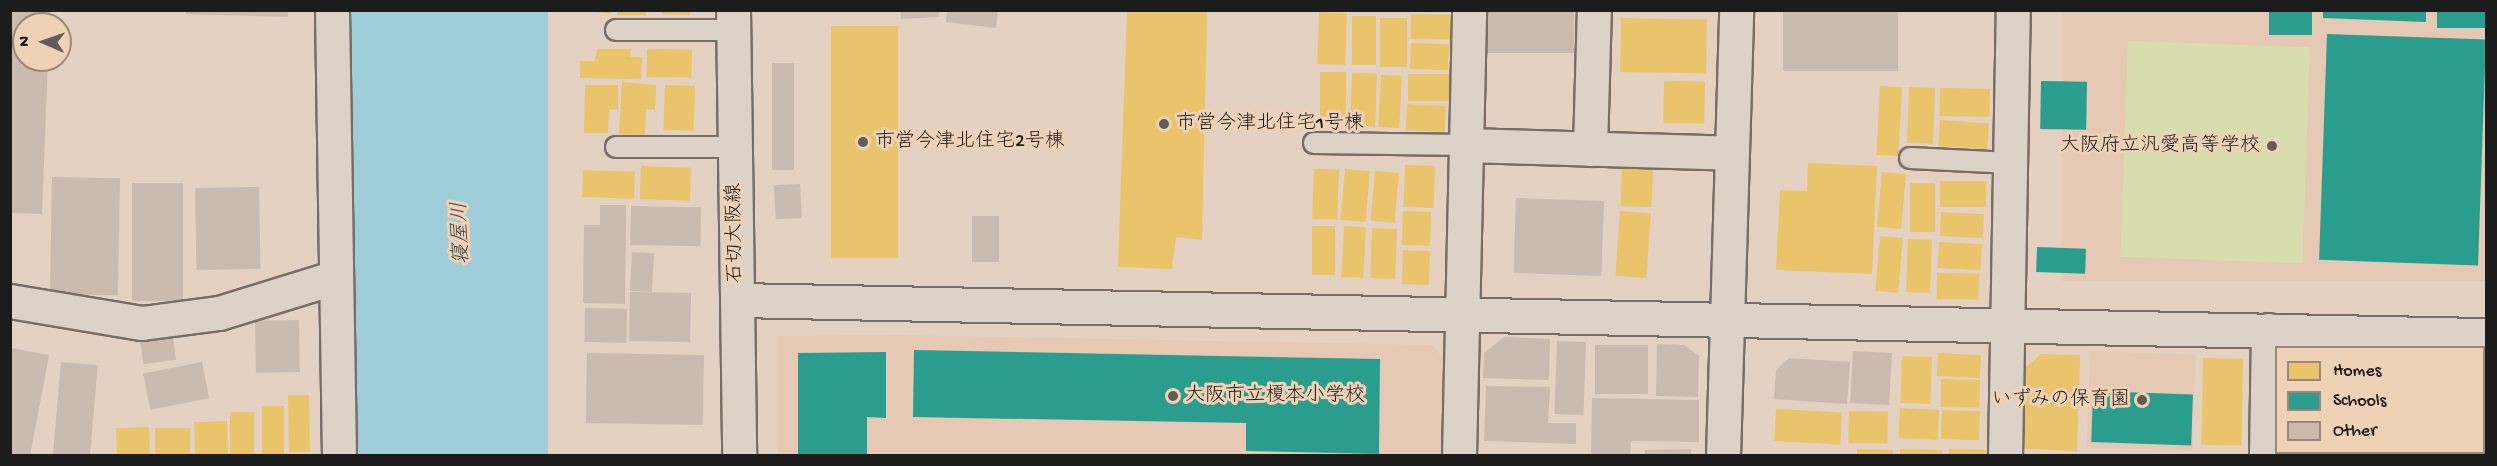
<!DOCTYPE html>
<html>
<head>
<meta charset="utf-8">
<style>
	body { margin:0 }
	#map { position:relative; width:2497px; height:466px; overflow:hidden; background:#e4d1c2; font-family:"Gochi Hand","Klee One",sans-serif }
	div>[style] { position:absolute }
	.built>* { inset:0; background:#e6c9b4; transform-origin:0 0 }
	.green>* { inset:0; background:#d8ddad; transform-origin:0 0 }
	.water>* { inset:0; background:#9fced8; transform-origin:0 0 }
	.homes>* { inset:0; background:#e9c46a; transform-origin:0 0 }
	.schools>* { inset:0; background:#2a9d8f; transform-origin:0 0 }
	.building>* { inset:0; background:#cabaaf; transform-origin:0 0 }
	.roads { filter:drop-shadow(2px 0 #766d67) drop-shadow(-2px 0 #766d67) drop-shadow(0 2px #766d67) drop-shadow(0 -2px #766d67) }
	.lane>* { height:20px; margin:-10px; padding:0 10px; transform-origin:10px; border-radius:10px; background:#ddd2c7 }
	.street>* { height:33px; margin:-16.5px; padding:0 16.5px; transform-origin:16.5px; border-radius:16.5px; background:#ddd2c7 }
	.secondary>* { height:33px; margin:-16.5px; padding:0 16.5px; transform-origin:16.5px; border-radius:16.5px; background:#ddd2c7 }
	.dots>* { width:16px; height:16px; translate:-50% -50%; box-sizing:border-box; border:3px solid #efd2b5; border-radius:50% }
	span { translate:-50% -50%; white-space:nowrap; text-align:center; line-height:1.15; -webkit-text-stroke:6px #efd2b5; paint-order:stroke }
	.poi-label { font-size:20px; color:#1c1c1c }
	.left { translate:0 -50%; text-align:left }
	.right { translate:-100% -50%; text-align:right }
	.street-label { font-size:20px; color:#1c1c1c }
	.water-label { font-size:21px; color:#36484e; font-style:italic }
	.frame { position:absolute; inset:0; border:12px solid #1c1c1c; pointer-events:none }
	.legend { position:absolute; left:2275px; top:346px; width:210px; height:108px; box-sizing:border-box; background:#efd2b5; border:2px solid #9b8978; margin:0; padding:8px 10px; list-style:none; font-size:18px; color:#1c1c1c }
	.legend li { display:flex; align-items:center; gap:12px; height:30px }
	.legend b { width:30px; border:2px solid #9b8978 }
	.north { position:absolute; left:12px; top:12px; width:60px; height:60px; box-sizing:border-box; background:#efd2b5; border:2px solid #9b8978; border-radius:50%; rotate:272deg; font-size:16px; font-weight:700; line-height:24px; text-align:center; color:#1c1c1c }
	.north::after { content:''; display:block; margin:auto; width:21px; height:27px; background:#625b56; clip-path:polygon(50% 0,100% 100%,50% 72%,0 100%) }
</style>
</head>
<body>
<div id="map">
	<div class="built">
		<div style="left:2062px;top:11px;width:424px;height:270px"></div>
		<div style="clip-path:polygon(898px 335px,1432px 345px,1446px 361px,1444px 455px,778px 455px,778px 336px)"></div>
		<div style="left:2090px;top:351px;width:106px;height:96px;rotate:2deg"></div>
	</div>
	<div class="green">
		<div style="left:2128px;top:41px;width:182px;height:216px;rotate:2deg"></div>
	</div>
	<div class="water">
		<div style="left:351px;top:11px;width:197px;height:444px"></div>
	</div>
	<div class="homes">
		<div style="clip-path:polygon(580px 10px,611px 10px,611px 14px)"></div>
		<div style="left:617px;top:10px;width:29px;height:5px"></div>
		<div style="clip-path:polygon(662px 10px,690px 10px,690px 15px,662px 14px)"></div>
		<div style="clip-path:polygon(1127px 10px,1207px 10px,1202px 240px,1176px 237px,1172px 269px,1118px 267px)"></div>
		<div style="left:1319px;top:12px;width:28px;height:52px;rotate:2deg"></div>
		<div style="left:1411px;top:14px;width:40px;height:25px;rotate:1deg"></div>
		<div style="left:1352px;top:16px;width:24px;height:49px"></div>
		<div style="left:1380px;top:18px;width:27px;height:49px"></div>
		<div style="left:1621px;top:18px;width:86px;height:54px;rotate:1deg"></div>
		<div style="left:831px;top:26px;width:67px;height:232px"></div>
		<div style="left:1411px;top:43px;width:38px;height:26px;rotate:2deg"></div>
		<div style="clip-path:polygon(598px 49px,631px 49px,630px 57px,642px 57px,641px 79px,580px 78px,580px 61px,594px 61px)"></div>
		<div style="left:647px;top:49px;width:45px;height:28px;rotate:1deg"></div>
		<div style="left:1320px;top:72px;width:26px;height:52px"></div>
		<div style="left:1352px;top:73px;width:25px;height:53px;rotate:2deg"></div>
		<div style="left:1408px;top:74px;width:41px;height:27px"></div>
		<div style="left:1381px;top:75px;width:21px;height:52px;rotate:3deg"></div>
		<div style="left:1664px;top:81px;width:41px;height:42px;rotate:1deg"></div>
		<div style="clip-path:polygon(622px 82px,656px 85px,655px 110px,646px 109px,645px 135px,619px 134px)"></div>
		<div style="clip-path:polygon(585px 85px,618px 85px,618px 109px,609px 110px,608px 133px,584px 133px)"></div>
		<div style="left:665px;top:85px;width:30px;height:45px;rotate:2deg"></div>
		<div style="left:1880px;top:86px;width:22px;height:69px;rotate:3deg"></div>
		<div style="left:1909px;top:87px;width:26px;height:56px;rotate:2deg"></div>
		<div style="left:1940px;top:88px;width:50px;height:28px;rotate:1deg"></div>
		<div style="left:1407px;top:104px;width:39px;height:26px;rotate:3deg"></div>
		<div style="left:1940px;top:120px;width:49px;height:26px;rotate:4deg"></div>
		<div style="clip-path:polygon(1808px 163px,1877px 166px,1872px 274px,1776px 270px,1780px 190px,1807px 191px)"></div>
		<div style="left:1405px;top:165px;width:30px;height:42px;rotate:2deg"></div>
		<div style="left:1622px;top:165px;width:31px;height:41px;rotate:2deg"></div>
		<div style="left:641px;top:166px;width:50px;height:33px;rotate:2deg"></div>
		<div style="left:1314px;top:169px;width:25px;height:50px;rotate:2deg"></div>
		<div style="left:1345px;top:169px;width:25px;height:51px;rotate:5deg"></div>
		<div style="left:583px;top:170px;width:52px;height:27px;rotate:2deg"></div>
		<div style="left:1375px;top:171px;width:24px;height:50px;rotate:5deg"></div>
		<div style="left:1882px;top:172px;width:24px;height:55px;rotate:5deg"></div>
		<div style="left:1940px;top:181px;width:46px;height:26px"></div>
		<div style="left:1910px;top:183px;width:25px;height:49px"></div>
		<div style="left:1403px;top:211px;width:28px;height:34px;rotate:2deg"></div>
		<div style="left:1620px;top:211px;width:31px;height:65px;rotate:4deg"></div>
		<div style="left:1941px;top:212px;width:43px;height:24px;rotate:3deg"></div>
		<div style="left:1312px;top:226px;width:23px;height:49px"></div>
		<div style="left:1344px;top:226px;width:22px;height:51px;rotate:3deg"></div>
		<div style="left:1372px;top:228px;width:25px;height:50px;rotate:2deg"></div>
		<div style="left:1880px;top:236px;width:23px;height:55px;rotate:5deg"></div>
		<div style="left:1908px;top:239px;width:24px;height:53px;rotate:2deg"></div>
		<div style="left:1939px;top:242px;width:43px;height:26px;rotate:3deg"></div>
		<div style="left:1403px;top:250px;width:27px;height:34px;rotate:2deg"></div>
		<div style="left:1937px;top:273px;width:42px;height:26px;rotate:1deg"></div>
		<div style="left:1938px;top:353px;width:43px;height:23px;rotate:3deg"></div>
		<div style="clip-path:polygon(2041px 354px,2080px 355px,2077px 451px,2023px 449px,2025px 368px)"></div>
		<div style="left:1902px;top:356px;width:30px;height:47px;rotate:2deg"></div>
		<div style="left:2203px;top:358px;width:40px;height:87px;rotate:1deg"></div>
		<div style="left:1941px;top:379px;width:39px;height:28px;rotate:1deg"></div>
		<div style="left:309px;top:395px;width:57px;height:21px;rotate:89deg"></div>
		<div style="left:2484px;top:398px;width:2px;height:20px"></div>
		<div style="left:262px;top:406px;width:22px;height:48px"></div>
		<div style="left:1900px;top:408px;width:39px;height:30px;rotate:3deg"></div>
		<div style="left:1776px;top:409px;width:66px;height:32px;rotate:3deg"></div>
		<div style="left:1942px;top:410px;width:38px;height:29px;rotate:2deg"></div>
		<div style="left:1849px;top:411px;width:39px;height:32px;rotate:1deg"></div>
		<div style="left:230px;top:412px;width:24px;height:43px"></div>
		<div style="left:227px;top:421px;width:35px;height:33px;rotate:88deg"></div>
		<div style="left:2484px;top:423px;width:2px;height:28px"></div>
		<div style="left:149px;top:427px;width:29px;height:33px;rotate:88deg"></div>
		<div style="left:155px;top:428px;width:35px;height:28px"></div>
		<div style="clip-path:polygon(1857px 449px,1893px 450px,1893px 456px,1857px 456px)"></div>
		<div style="clip-path:polygon(1900px 449px,1942px 450px,1942px 456px,1900px 456px)"></div>
		<div style="clip-path:polygon(1949px 449px,1989px 450px,1989px 456px,1948px 456px)"></div>
		<div style="left:2300px;top:452px;width:76px;height:4px"></div>
		<div style="left:2394px;top:452px;width:83px;height:4px"></div>
	</div>
	<div class="schools">
		<div style="left:2269px;top:10px;width:43px;height:25px"></div>
		<div style="clip-path:polygon(2323px 10px,2426px 10px,2426px 22px,2323px 18px)"></div>
		<div style="left:2437px;top:10px;width:49px;height:18px"></div>
		<div style="left:2327px;top:34px;width:159px;height:226px;rotate:2deg"></div>
		<div style="left:2041px;top:81px;width:46px;height:48px;rotate:1deg"></div>
		<div style="left:2037px;top:247px;width:49px;height:25px;rotate:2deg"></div>
		<div style="clip-path:polygon(914px 350px,1380px 359px,1379px 454px,1246px 451px,1246px 423px,913px 417px)"></div>
		<div style="clip-path:polygon(886px 352px,886px 418px,867px 417px,867px 456px,798px 456px,798px 353px)"></div>
		<div style="left:2093px;top:391px;width:100px;height:51px;rotate:2deg"></div>
	</div>
	<div class="building">
		<div style="clip-path:polygon(10px 10px,50px 10px,50px 24px,24px 24px,24px 60px,48px 60px,42px 214px,10px 213px)"></div>
		<div style="clip-path:polygon(186px 10px,288px 10px,288px 17px,186px 14px)"></div>
		<div style="clip-path:polygon(901px 10px,938px 10px,939px 17px,901px 19px)"></div>
		<div style="clip-path:polygon(947px 10px,998px 10px,996px 28px,946px 22px)"></div>
		<div style="left:1485px;top:10px;width:89px;height:43px"></div>
		<div style="left:1783px;top:10px;width:115px;height:61px"></div>
		<div style="left:772px;top:63px;width:22px;height:107px"></div>
		<div style="left:52px;top:177px;width:68px;height:117px;rotate:1deg"></div>
		<div style="left:132px;top:183px;width:51px;height:118px"></div>
		<div style="left:800px;top:184px;width:34px;height:26px;rotate:87deg"></div>
		<div style="left:259px;top:187px;width:82px;height:64px;rotate:89deg"></div>
		<div style="left:1516px;top:198px;width:88px;height:75px;rotate:2deg"></div>
		<div style="clip-path:polygon(600px 205px,626px 205px,625px 304px,583px 303px,584px 225px,600px 225px)"></div>
		<div style="left:631px;top:206px;width:70px;height:39px;rotate:1deg"></div>
		<div style="left:972px;top:216px;width:27px;height:46px"></div>
		<div style="left:632px;top:252px;width:22px;height:39px;rotate:3deg"></div>
		<div style="left:630px;top:292px;width:61px;height:49px;rotate:1deg"></div>
		<div style="left:585px;top:308px;width:42px;height:34px;rotate:1deg"></div>
		<div style="left:299px;top:320px;width:52px;height:44px;rotate:89deg"></div>
		<div style="left:172px;top:330px;width:30px;height:33px;rotate:82deg"></div>
		<div style="clip-path:polygon(1504px 337px,1550px 339px,1549px 380px,1483px 378px,1484px 353px)"></div>
		<div style="left:1557px;top:341px;width:29px;height:73px;rotate:2deg"></div>
		<div style="clip-path:polygon(1657px 344px,1684px 345px,1699px 356px,1698px 397px,1656px 396px)"></div>
		<div style="left:1595px;top:345px;width:53px;height:49px"></div>
		<div style="clip-path:polygon(12px 348px,49px 355px,30px 456px,10px 456px)"></div>
		<div style="left:1853px;top:351px;width:39px;height:52px;rotate:3deg"></div>
		<div style="left:587px;top:353px;width:117px;height:70px;rotate:1deg"></div>
		<div style="clip-path:polygon(1789px 358px,1850px 362px,1847px 404px,1774px 399px,1776px 370px)"></div>
		<div style="left:61px;top:362px;width:37px;height:94px;rotate:5deg"></div>
		<div style="left:202px;top:362px;width:37px;height:60px;rotate:79deg"></div>
		<div style="clip-path:polygon(1486px 386px,1550px 387px,1548px 423px,1576px 423px,1576px 444px,1484px 441px)"></div>
		<div style="clip-path:polygon(1592px 398px,1699px 400px,1699px 442px,1631px 441px,1630px 456px,1591px 456px)"></div>
		<div style="clip-path:polygon(1691px 449px,1691px 456px,1645px 456px,1645px 450px)"></div>
	</div>
	<div class="roads">
		<div class="lane">
			<div style="left:616px;top:30px;width:117px"></div>
			<div style="left:1314px;top:143px;width:152px;rotate:0.8deg"></div>
			<div style="left:616px;top:147px;width:119px"></div>
			<div style="left:1910px;top:158px;width:101px;rotate:2.8deg"></div>
		</div>
		<div class="street">
			<div style="left:1466px;top:145px;width:265px;rotate:1.7deg"></div>
			<div style="left:1590px;top:149px;width:139px;rotate:-88.4deg"></div>
			<div style="left:737px;top:300px;width:1749px;rotate:1.15deg"></div>
			<div style="left:10px;top:301px;width:134px;rotate:9.5deg"></div>
			<div style="left:142px;top:323px;width:78px;rotate:-7.4deg"></div>
			<div style="left:219px;top:313px;width:122px;rotate:-17.1deg"></div>
			<div style="left:1459px;top:456px;width:446px;rotate:-88.7deg"></div>
			<div style="left:2005px;top:456px;width:446px;rotate:-89deg"></div>
			<div style="left:2266px;top:456px;width:126px;rotate:-89.1deg"></div>
		</div>
		<div class="secondary">
			<div style="left:332px;top:10px;width:446px;rotate:89.1deg"></div>
			<div style="left:733px;top:10px;width:446px;rotate:89.2deg"></div>
			<div style="left:1723px;top:456px;width:446px;rotate:-88.3deg"></div>
		</div>
	</div>
	<div class="dots">
		<div style="left:1164px;top:124px;background:#625b56"></div>
		<div style="left:863px;top:142px;background:#625b56"></div>
		<div style="left:2272px;top:146px;background:#625b56"></div>
		<div style="left:1173px;top:396px;background:#625b56"></div>
		<div style="left:2142px;top:400px;background:#625b56"></div>
	</div>
	<div class="poi-label">
		<span class="left" style="left:1176px;top:124px">市営今津北住宅1号棟</span>
		<span class="left" style="left:875px;top:142px">市営今津北住宅2号棟</span>
		<span class="right" style="left:2260px;top:146px">大阪府立汎愛高等学校</span>
		<span class="left" style="left:1185px;top:396px">大阪市立榎本小学校</span>
		<span class="right" style="left:2130px;top:400px">いずみの保育園</span>
	</div>
	<div class="street-label">
		<span style="left:736px;top:233px;rotate:-91deg">石切大阪線</span>
	</div>
	<div class="water-label">
		<span style="left:463px;top:233px;rotate:-92deg">寝屋川</span>
	</div>
	<div class="frame"></div>
	<ul class="legend">
	<li><b style="height:16px;background:#e9c46a"></b>Homes</li>
	<li><b style="height:16px;background:#2a9d8f"></b>Schools</li>
	<li><b style="height:16px;background:#cabaaf"></b>Other</li>
	</ul>
	<div class="north">N</div>
</div>
</body>
</html>
